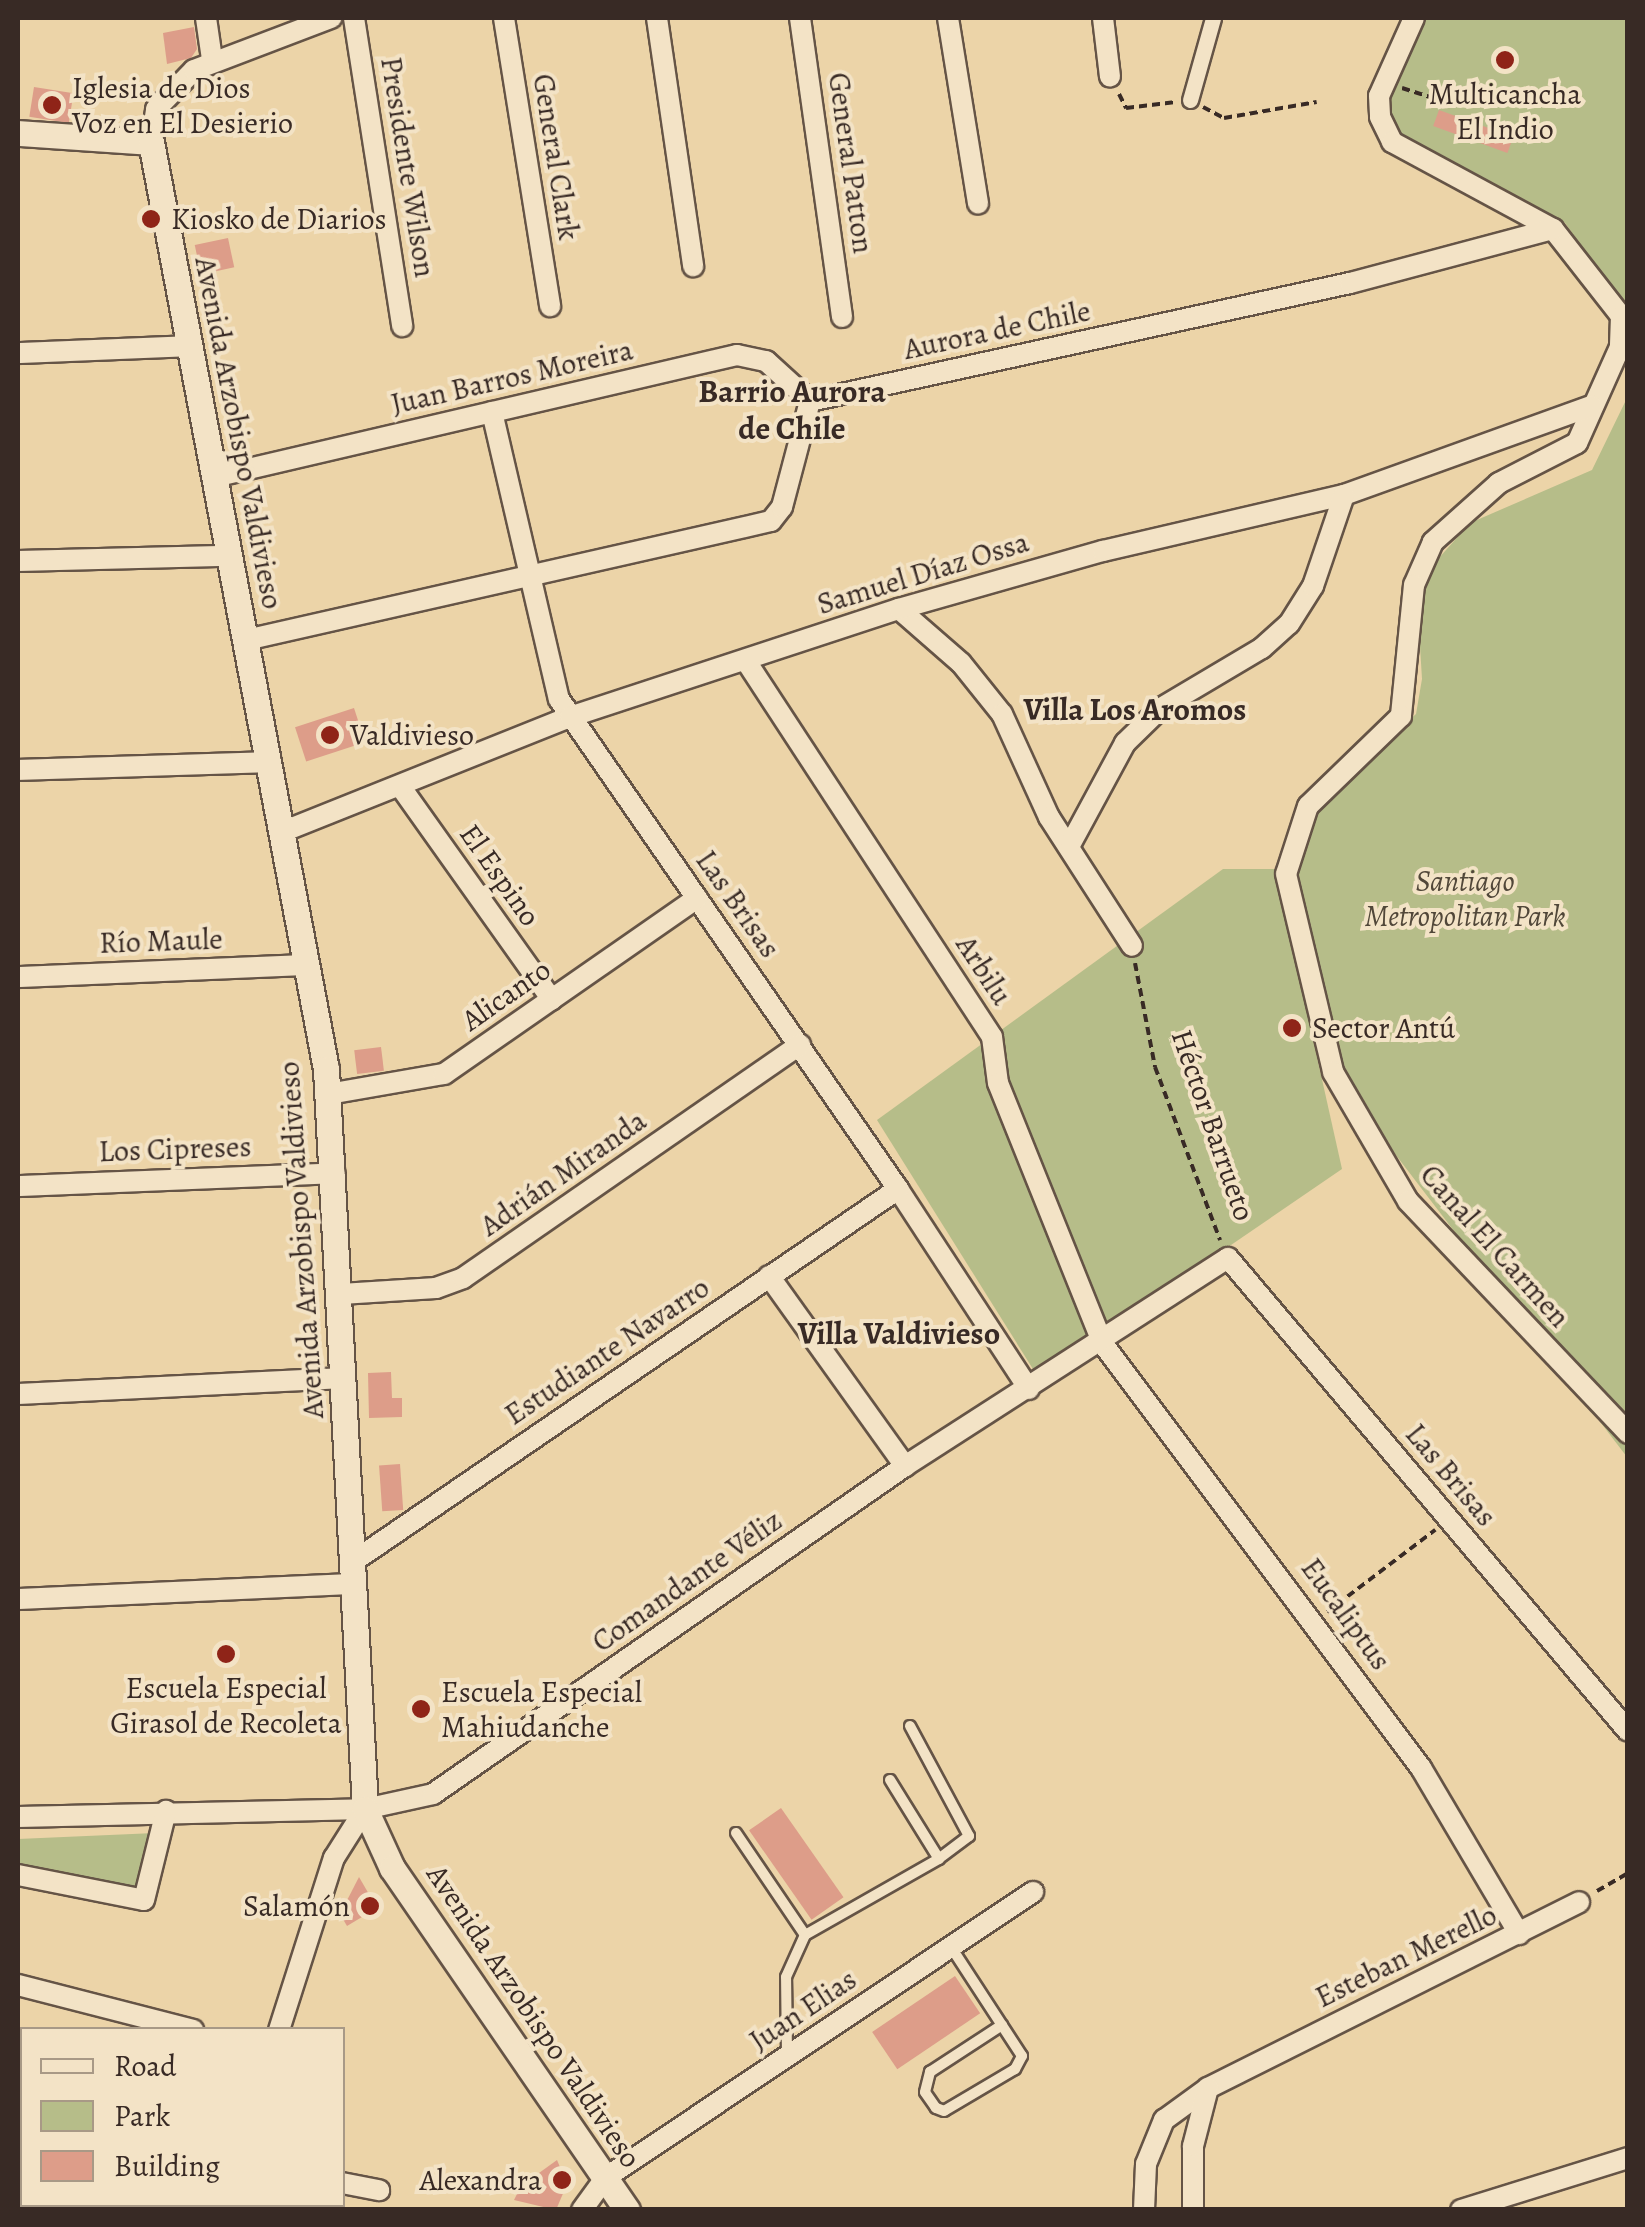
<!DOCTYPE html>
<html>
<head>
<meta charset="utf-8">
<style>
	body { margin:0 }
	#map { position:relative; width:1645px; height:2227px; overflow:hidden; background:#ecd4a8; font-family:Alegreya,serif }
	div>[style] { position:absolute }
	.green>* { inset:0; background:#b6bd89 }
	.building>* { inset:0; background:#dd9d89; transform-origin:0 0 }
	.path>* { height:4px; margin-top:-2px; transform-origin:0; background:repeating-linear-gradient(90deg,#382a25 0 8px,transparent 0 13px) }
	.roads { filter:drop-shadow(2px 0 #655446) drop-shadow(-2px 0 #655446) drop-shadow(0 2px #655446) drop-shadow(0 -2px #655446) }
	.service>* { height:10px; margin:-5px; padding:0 5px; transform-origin:5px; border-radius:5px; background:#f3e3c6 }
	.pedestrian>* { height:15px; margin:-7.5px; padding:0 7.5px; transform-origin:7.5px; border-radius:7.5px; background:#f3e3c6 }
	.minor>* { height:20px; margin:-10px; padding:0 10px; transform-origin:10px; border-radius:10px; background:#f3e3c6 }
	.tertiary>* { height:25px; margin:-12.5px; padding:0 12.5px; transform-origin:12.5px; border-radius:12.5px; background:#f3e3c6 }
	.dots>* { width:28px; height:28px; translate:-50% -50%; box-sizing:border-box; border:5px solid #f3e3c6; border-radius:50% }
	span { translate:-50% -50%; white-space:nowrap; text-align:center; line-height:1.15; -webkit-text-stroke:8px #f3e3c6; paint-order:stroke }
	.poi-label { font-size:30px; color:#382a25 }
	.left { translate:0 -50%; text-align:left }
	.right { translate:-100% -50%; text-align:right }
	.street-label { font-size:30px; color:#382a25 }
	.park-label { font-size:30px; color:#514739; font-style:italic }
	.neighbourhood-label { font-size:32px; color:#382a25; font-weight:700 }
	.frame { position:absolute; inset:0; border:20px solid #382a25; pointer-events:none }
	.legend { position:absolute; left:20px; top:2027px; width:325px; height:180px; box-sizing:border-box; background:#f3e3c6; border:2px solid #a89986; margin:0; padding:12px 18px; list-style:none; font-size:30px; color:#382a25 }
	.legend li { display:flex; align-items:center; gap:20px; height:50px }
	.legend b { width:50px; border:2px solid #a89986 }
</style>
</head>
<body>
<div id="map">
	<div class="green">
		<div style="clip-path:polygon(1423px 18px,1627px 18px,1627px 309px,1565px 223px,1392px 129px,1387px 91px)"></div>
		<div style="clip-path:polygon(1627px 398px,1627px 1457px,1366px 1116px,1341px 1059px,1294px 869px,1313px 810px,1416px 714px,1422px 679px,1418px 614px,1430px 568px,1470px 523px,1592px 470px)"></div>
		<div style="clip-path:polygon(1223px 869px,1275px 869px,1342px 1169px,1038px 1377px,877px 1120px)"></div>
		<div style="clip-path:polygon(155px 1833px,140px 1891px,18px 1867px,18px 1839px)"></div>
	</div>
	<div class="building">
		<div style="clip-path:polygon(194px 27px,197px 49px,191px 58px,167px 64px,163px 33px)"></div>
		<div style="left:34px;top:87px;width:40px;height:30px;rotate:9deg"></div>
		<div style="left:1439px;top:110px;width:79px;height:17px;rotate:20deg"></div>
		<div style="left:228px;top:238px;width:30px;height:34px;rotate:78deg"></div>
		<div style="left:354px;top:708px;width:36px;height:62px;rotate:72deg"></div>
		<div style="left:381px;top:1047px;width:24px;height:27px;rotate:83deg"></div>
		<div style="clip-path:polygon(391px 1372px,392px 1398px,402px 1398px,402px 1417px,369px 1418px,368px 1373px)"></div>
		<div style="left:400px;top:1464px;width:46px;height:21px;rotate:86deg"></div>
		<div style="left:781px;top:1808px;width:109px;height:39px;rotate:55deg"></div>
		<div style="clip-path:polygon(359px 1877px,377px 1908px,347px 1926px,340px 1914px)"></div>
		<div style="left:955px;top:1976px;width:45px;height:100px;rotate:56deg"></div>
		<div style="clip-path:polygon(557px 2160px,567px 2184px,556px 2210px,514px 2200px,521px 2186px)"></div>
	</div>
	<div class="path">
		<div style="left:1402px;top:88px;width:29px;rotate:18deg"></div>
		<div style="left:1119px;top:94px;width:16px;rotate:63deg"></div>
		<div style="left:1126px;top:108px;width:50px;rotate:-6.8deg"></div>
		<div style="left:1203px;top:107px;width:24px;rotate:28deg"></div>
		<div style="left:1224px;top:118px;width:94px;rotate:-9.8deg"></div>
		<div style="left:1135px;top:963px;width:106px;rotate:79.1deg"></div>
		<div style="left:1155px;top:1067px;width:185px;rotate:69.4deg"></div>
		<div style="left:1327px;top:1612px;width:136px;rotate:-37.2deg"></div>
		<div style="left:1597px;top:1891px;width:36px;rotate:-30deg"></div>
	</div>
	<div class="roads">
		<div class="service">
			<div style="left:910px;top:1726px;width:125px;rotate:61.8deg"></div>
			<div style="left:969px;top:1836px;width:38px;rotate:143deg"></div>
			<div style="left:736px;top:1833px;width:123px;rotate:55.9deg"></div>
			<div style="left:951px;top:1947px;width:130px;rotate:56.9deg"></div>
			<div style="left:1022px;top:2056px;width:15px;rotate:118deg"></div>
			<div style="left:1015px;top:2069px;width:82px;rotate:149.4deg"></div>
			<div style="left:944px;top:2111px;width:9px;rotate:-159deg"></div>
			<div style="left:936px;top:2108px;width:19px;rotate:-125deg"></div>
			<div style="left:925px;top:2092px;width:21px;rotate:-76deg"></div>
			<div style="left:930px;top:2072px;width:86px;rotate:-33.1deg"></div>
			<div style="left:787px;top:2055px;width:78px;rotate:-90.7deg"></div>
			<div style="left:786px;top:1977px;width:46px;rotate:-65.7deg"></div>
			<div style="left:805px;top:1935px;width:154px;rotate:-29.6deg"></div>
			<div style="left:939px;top:1859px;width:93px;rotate:-121.8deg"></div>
		</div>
		<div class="pedestrian">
			<div style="left:1190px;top:100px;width:85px;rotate:-74.3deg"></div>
		</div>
		<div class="minor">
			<div style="left:206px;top:18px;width:41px;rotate:81.7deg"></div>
			<div style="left:354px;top:18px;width:312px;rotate:81.1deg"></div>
			<div style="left:504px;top:18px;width:292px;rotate:80.9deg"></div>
			<div style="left:657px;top:18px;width:251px;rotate:81.7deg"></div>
			<div style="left:800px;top:18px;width:302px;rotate:82deg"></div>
			<div style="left:948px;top:18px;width:188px;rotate:80.8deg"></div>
			<div style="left:1103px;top:18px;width:59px;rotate:83.2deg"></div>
			<div style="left:1414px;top:18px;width:85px;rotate:114.2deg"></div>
			<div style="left:1379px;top:96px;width:21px;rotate:87deg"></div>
			<div style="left:1380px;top:117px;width:28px;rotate:64deg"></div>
			<div style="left:1392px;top:142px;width:183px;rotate:28.4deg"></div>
			<div style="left:1553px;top:229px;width:110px;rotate:52deg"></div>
			<div style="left:1621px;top:316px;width:31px;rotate:92deg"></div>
			<div style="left:1620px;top:347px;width:105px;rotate:114.1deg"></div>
			<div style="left:1577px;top:443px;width:88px;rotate:152.9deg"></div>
			<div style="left:1499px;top:483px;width:89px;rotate:138.2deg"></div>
			<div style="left:1433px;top:542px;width:47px;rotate:113.8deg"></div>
			<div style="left:1414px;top:585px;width:132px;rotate:95.7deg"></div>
			<div style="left:1401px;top:716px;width:129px;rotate:135.9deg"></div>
			<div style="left:1308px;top:806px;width:71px;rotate:107.9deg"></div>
			<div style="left:1286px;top:874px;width:204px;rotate:76.6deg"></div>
			<div style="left:1333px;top:1072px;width:149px;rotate:59.8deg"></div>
			<div style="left:1408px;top:1201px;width:320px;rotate:46.5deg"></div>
			<div style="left:151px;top:142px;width:33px;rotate:-81deg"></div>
			<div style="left:156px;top:109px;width:54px;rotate:-45.7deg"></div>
			<div style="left:194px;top:70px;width:147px;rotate:-20.8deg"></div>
			<div style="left:18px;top:353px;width:171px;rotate:-2.3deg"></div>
			<div style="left:810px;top:401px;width:553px;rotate:-12.33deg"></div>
			<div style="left:1350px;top:283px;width:210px;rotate:-14.9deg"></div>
			<div style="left:492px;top:412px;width:295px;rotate:76.9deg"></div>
			<div style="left:559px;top:699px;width:596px;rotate:55.32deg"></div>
			<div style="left:898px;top:1189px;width:239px;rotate:56.8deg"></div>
			<div style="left:214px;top:477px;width:537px;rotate:-13.13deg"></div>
			<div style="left:737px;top:355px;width:30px;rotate:12deg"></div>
			<div style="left:766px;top:361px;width:59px;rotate:42.3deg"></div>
			<div style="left:18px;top:561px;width:211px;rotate:-1.4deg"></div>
			<div style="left:899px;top:609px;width:82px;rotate:41.1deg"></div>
			<div style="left:961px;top:663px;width:65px;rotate:51.2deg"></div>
			<div style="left:1002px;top:714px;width:113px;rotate:65.5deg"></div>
			<div style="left:1049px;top:817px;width:153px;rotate:57.2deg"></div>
			<div style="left:246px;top:640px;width:538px;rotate:-12.77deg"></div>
			<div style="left:771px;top:521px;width:18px;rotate:-52deg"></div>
			<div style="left:782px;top:507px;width:110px;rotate:-75.2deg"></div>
			<div style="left:746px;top:661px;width:449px;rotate:56.8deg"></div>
			<div style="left:992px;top:1037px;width:46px;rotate:82.6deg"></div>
			<div style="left:998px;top:1083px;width:281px;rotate:68.1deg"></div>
			<div style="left:1103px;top:1344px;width:530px;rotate:53.13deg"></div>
			<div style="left:1421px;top:1768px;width:193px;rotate:59.4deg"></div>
			<div style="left:18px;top:770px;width:253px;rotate:-1.8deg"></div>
			<div style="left:400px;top:786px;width:262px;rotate:54.6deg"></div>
			<div style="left:282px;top:832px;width:310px;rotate:-21.8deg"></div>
			<div style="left:570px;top:717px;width:346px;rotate:-18.2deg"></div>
			<div style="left:899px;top:609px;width:212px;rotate:-15.9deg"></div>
			<div style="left:1103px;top:551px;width:247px;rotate:-13.1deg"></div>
			<div style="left:1344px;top:495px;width:263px;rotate:-19.8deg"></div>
			<div style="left:1071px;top:843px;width:114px;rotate:-61.6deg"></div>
			<div style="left:1125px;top:743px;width:50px;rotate:-44.2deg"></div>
			<div style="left:1161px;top:708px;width:117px;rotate:-30.7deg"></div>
			<div style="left:1262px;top:648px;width:36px;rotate:-42deg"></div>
			<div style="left:1289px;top:624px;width:45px;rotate:-57.7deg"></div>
			<div style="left:1313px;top:586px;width:96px;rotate:-71.2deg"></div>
			<div style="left:18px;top:977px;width:289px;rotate:-2.4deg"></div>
			<div style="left:329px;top:1094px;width:117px;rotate:-9.9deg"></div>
			<div style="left:444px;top:1074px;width:308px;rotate:-34.8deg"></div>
			<div style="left:18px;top:1186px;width:317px;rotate:-2.3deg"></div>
			<div style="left:769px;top:1276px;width:234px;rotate:54.4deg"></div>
			<div style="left:341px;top:1294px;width:95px;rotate:-3.6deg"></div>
			<div style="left:436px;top:1288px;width:29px;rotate:-20deg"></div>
			<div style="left:463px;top:1278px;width:410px;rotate:-34.7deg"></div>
			<div style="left:18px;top:1394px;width:327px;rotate:-2.8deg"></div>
			<div style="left:351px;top:1563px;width:663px;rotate:-34.36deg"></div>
			<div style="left:18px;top:1599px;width:334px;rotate:-2.6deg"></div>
			<div style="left:18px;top:1817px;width:347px;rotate:-1.3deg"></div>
			<div style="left:365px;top:1809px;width:70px;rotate:-12.4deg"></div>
			<div style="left:433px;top:1794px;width:575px;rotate:-34.8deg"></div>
			<div style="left:905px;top:1466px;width:384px;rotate:-32.8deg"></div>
			<div style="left:1228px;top:1258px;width:619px;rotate:49.78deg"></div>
			<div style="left:18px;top:1875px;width:128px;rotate:11.2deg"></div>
			<div style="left:144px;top:1900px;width:92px;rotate:-76.1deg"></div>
			<div style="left:18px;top:1985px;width:181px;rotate:14.4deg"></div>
			<div style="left:279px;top:2030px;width:181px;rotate:-72.3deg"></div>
			<div style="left:334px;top:1858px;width:58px;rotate:-57.7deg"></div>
			<div style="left:18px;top:2111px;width:4px;rotate:14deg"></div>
			<div style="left:342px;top:2183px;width:38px;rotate:11deg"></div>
			<div style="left:222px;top:2210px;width:6px;rotate:-72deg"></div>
			<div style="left:582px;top:2210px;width:39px;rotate:-54deg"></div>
			<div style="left:605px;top:2178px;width:515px;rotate:-33.75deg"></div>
			<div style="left:1144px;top:2210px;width:46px;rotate:-87.5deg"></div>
			<div style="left:1146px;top:2164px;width:48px;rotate:-67.8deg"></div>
			<div style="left:1164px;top:2120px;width:54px;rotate:-36deg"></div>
			<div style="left:1208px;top:2088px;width:415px;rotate:-26.6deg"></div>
			<div style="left:1193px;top:2210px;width:64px;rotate:-90deg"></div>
			<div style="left:1193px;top:2146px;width:60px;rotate:-75.5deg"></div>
			<div style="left:1461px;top:2210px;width:175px;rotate:-17.3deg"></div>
		</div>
		<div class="tertiary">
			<div style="left:18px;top:133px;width:133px;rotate:3.9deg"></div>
			<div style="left:151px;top:142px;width:943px;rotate:79.31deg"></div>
			<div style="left:326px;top:1069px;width:741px;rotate:86.98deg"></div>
			<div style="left:365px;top:1809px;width:65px;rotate:65.4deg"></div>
			<div style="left:392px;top:1868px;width:415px;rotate:55.5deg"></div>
		</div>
	</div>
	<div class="dots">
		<div style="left:1505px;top:60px;background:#8f2418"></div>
		<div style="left:52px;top:105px;background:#8f2418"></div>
		<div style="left:151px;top:219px;background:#8f2418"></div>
		<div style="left:330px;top:735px;background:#8f2418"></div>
		<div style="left:1292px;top:1028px;background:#8f2418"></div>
		<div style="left:226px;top:1654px;background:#8f2418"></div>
		<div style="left:421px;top:1709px;background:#8f2418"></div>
		<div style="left:370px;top:1906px;background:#8f2418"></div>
		<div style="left:562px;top:2180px;background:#8f2418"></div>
	</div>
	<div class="poi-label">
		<span class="left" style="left:72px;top:105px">Iglesia de Dios<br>Voz en El Desierio</span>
		<span style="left:1505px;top:111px">Multicancha<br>El Indio</span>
		<span class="left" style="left:171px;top:219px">Kiosko de Diarios</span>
		<span class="left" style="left:350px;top:735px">Valdivieso</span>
		<span class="left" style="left:1312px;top:1028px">Sector Antú</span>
		<span style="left:226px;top:1705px">Escuela Especial<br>Girasol de Recoleta</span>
		<span class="left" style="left:441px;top:1709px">Escuela Especial<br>Mahiudanche</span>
		<span class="right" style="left:350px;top:1906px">Salamón</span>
		<span class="right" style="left:542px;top:2180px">Alexandra</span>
	</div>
	<div class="street-label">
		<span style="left:556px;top:157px;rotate:81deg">General Clark</span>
		<span style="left:851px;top:163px;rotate:82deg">General Patton</span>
		<span style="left:408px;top:167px;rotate:81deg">Presidente Wilson</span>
		<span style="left:997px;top:330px;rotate:-12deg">Aurora de Chile</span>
		<span style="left:512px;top:377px;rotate:-13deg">Juan Barros Moreira</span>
		<span style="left:239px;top:433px;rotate:79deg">Avenida Arzobispo Valdivieso</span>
		<span style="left:923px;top:573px;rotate:-17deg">Samuel Díaz Ossa</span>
		<span style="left:500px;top:875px;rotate:55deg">El Espino</span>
		<span style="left:738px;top:904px;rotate:55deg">Las Brisas</span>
		<span style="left:161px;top:941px;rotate:-2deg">Río Maule</span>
		<span style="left:984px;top:970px;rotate:57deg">Arbilu</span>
		<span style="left:506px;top:995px;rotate:-35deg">Alicanto</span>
		<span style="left:1213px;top:1125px;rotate:71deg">Héctor Barrueto</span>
		<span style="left:175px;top:1149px;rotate:-2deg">Los Cipreses</span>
		<span style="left:563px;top:1173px;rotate:-35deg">Adrián Miranda</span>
		<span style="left:301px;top:1240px;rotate:-94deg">Avenida Arzobispo Valdivieso</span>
		<span style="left:1495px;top:1246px;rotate:48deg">Canal El Carmen</span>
		<span style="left:607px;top:1351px;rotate:-34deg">Estudiante Navarro</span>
		<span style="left:1451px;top:1475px;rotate:50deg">Las Brisas</span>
		<span style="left:687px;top:1581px;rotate:-35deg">Comandante Véliz</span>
		<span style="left:1346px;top:1614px;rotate:54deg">Eucaliptus</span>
		<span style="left:1406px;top:1956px;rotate:-26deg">Esteban Merello</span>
		<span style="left:803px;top:2010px;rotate:-34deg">Juan Elias</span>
		<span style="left:534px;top:2016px;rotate:56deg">Avenida Arzobispo Valdivieso</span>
	</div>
	<div class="park-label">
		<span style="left:1465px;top:898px">Santiago<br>Metropolitan Park</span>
	</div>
	<div class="neighbourhood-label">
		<span style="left:792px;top:410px">Barrio Aurora<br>de Chile</span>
		<span style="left:1135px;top:709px">Villa Los Aromos</span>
		<span style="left:899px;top:1333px">Villa Valdivieso</span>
	</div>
	<div class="frame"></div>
	<ul class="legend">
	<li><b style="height:12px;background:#f3e3c6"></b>Road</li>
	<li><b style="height:28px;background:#b6bd89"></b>Park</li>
	<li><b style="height:28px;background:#dd9d89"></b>Building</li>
	</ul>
</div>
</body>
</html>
